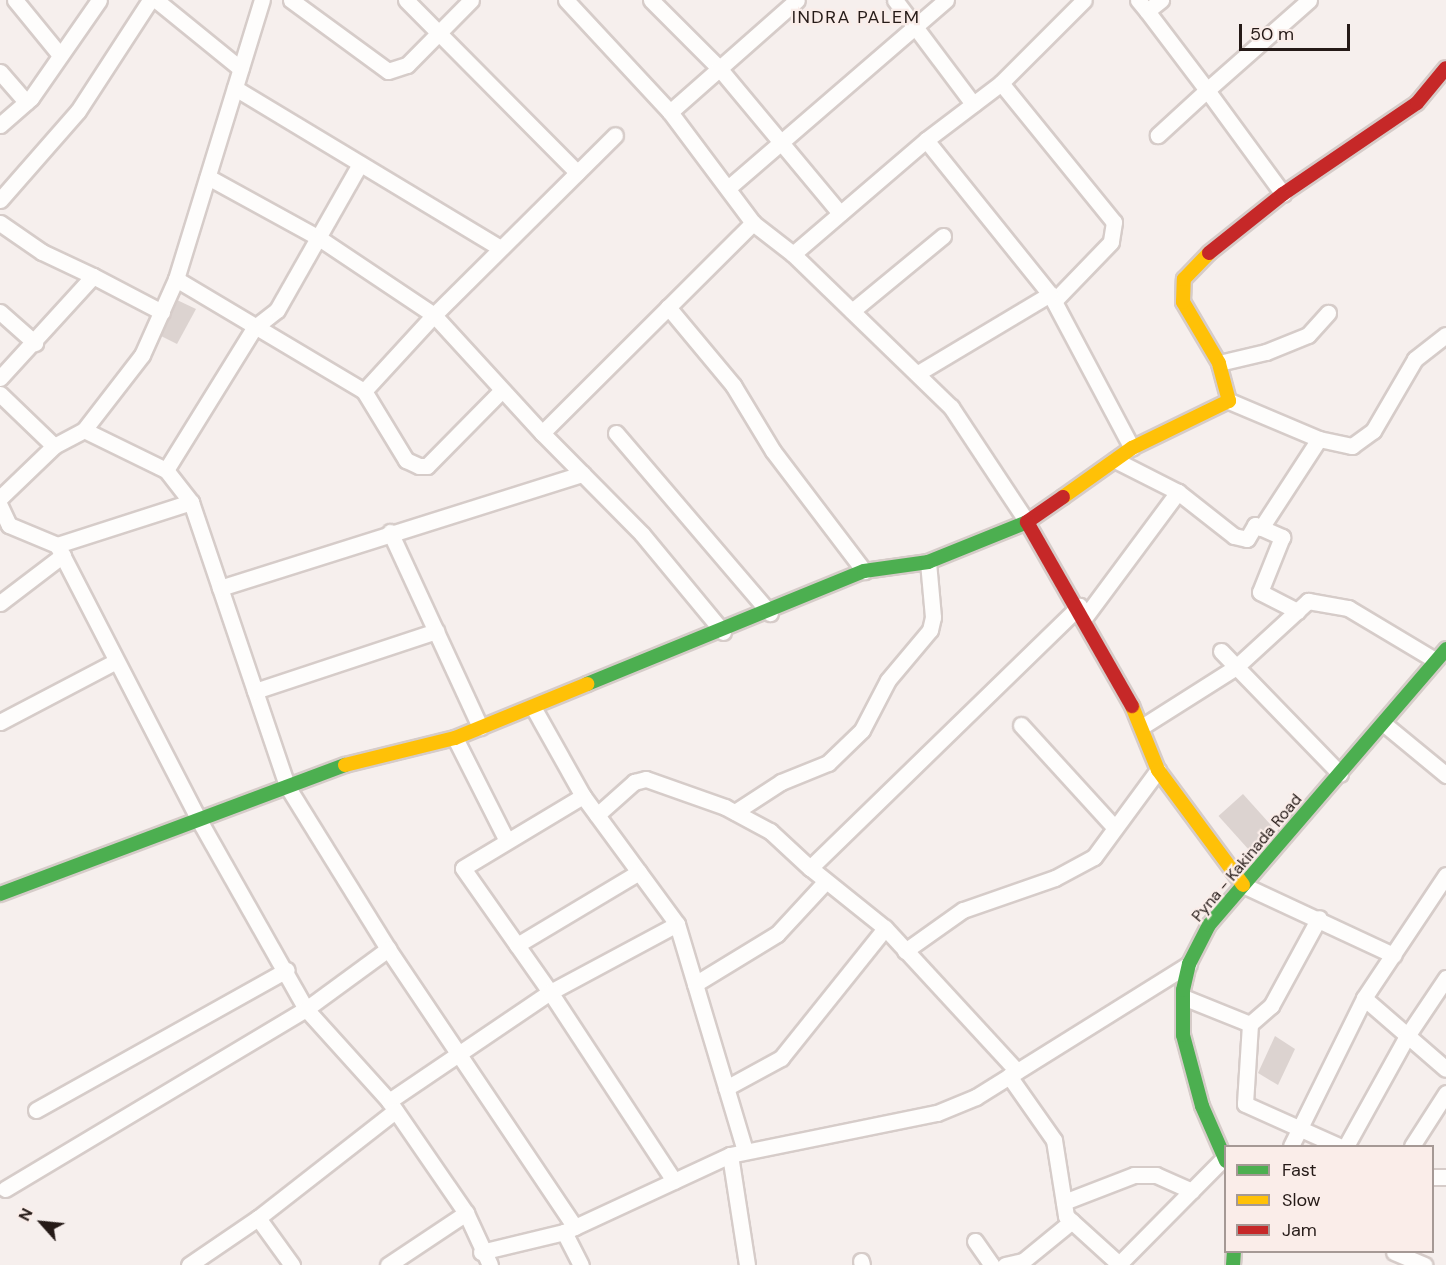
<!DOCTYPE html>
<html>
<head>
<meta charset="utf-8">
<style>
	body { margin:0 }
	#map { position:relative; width:1446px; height:1265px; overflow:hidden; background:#f6efed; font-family:"DM Sans",sans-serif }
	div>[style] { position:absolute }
	.building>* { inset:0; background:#dcd3d0; transform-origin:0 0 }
	.roads { filter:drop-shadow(2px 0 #d6ccc9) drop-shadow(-2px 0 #d6ccc9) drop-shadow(0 2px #d6ccc9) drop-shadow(0 -2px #d6ccc9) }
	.street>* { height:15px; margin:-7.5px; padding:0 7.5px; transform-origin:7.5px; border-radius:7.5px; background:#fefdfc }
	.fast>* { height:14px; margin:-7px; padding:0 7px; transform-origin:7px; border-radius:7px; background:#4caf50 }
	.slow>* { height:14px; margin:-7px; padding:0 7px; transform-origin:7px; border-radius:7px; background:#ffc107 }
	.jam>* { height:14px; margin:-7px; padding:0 7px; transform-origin:7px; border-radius:7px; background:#c62828 }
	span { translate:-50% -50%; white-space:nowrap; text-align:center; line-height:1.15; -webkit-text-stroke:4.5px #faede9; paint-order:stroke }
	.street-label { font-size:16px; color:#251a17 }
	.neighbourhood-label { font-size:18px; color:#251a17; letter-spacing:1.5px }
	.legend { position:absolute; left:1224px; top:1145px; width:210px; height:108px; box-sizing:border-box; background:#faede9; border:2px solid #a59995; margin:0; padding:8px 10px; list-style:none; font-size:18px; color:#251a17 }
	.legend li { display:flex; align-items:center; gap:12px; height:30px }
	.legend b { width:30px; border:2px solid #a59995 }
	.north { position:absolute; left:12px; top:1193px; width:60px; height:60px; -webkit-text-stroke:4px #faede9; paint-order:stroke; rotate:297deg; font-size:16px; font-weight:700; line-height:24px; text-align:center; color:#251a17 }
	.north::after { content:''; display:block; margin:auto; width:21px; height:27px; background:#251a17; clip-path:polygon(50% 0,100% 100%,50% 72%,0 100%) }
	.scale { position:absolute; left:1239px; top:24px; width:111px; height:27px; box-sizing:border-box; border:3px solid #251a17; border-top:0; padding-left:8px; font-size:18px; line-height:21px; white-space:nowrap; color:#251a17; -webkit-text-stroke:4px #faede9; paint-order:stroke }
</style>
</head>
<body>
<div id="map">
	<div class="building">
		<div style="clip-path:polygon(177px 300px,196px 309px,177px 344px,161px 336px)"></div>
		<div style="left:1243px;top:794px;width:46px;height:33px;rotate:48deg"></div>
		<div style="clip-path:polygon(1275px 1036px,1295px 1049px,1278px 1085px,1258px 1073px)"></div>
	</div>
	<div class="roads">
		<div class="street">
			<div style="left:15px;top:0;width:71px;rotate:50.7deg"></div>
			<div style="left:156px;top:0;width:109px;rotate:39.1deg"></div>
			<div style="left:291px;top:0;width:120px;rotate:36.2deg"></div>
			<div style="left:388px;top:71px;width:20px;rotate:-18deg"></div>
			<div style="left:407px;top:65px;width:91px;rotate:-45.4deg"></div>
			<div style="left:406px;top:0;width:243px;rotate:45.2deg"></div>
			<div style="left:566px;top:0;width:153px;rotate:47.1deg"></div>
			<div style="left:670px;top:112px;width:139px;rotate:53.2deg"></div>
			<div style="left:753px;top:223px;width:51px;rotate:37.8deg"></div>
			<div style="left:793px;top:254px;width:220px;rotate:44.1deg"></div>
			<div style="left:951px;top:407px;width:138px;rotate:56.5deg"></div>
			<div style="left:651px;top:0;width:96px;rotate:45deg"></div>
			<div style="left:719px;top:68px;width:189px;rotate:50.2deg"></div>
			<div style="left:895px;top:0;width:130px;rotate:53.1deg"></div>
			<div style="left:1138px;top:0;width:14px;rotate:51deg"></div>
			<div style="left:1147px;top:11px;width:18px;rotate:-38deg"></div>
			<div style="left:1147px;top:11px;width:99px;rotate:52.8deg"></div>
			<div style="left:1207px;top:90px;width:67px;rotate:137.4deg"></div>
			<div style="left:0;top:72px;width:40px;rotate:49deg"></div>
			<div style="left:1001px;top:83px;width:179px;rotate:50.9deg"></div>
			<div style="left:1114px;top:222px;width:20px;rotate:99deg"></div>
			<div style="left:1111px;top:242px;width:82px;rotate:134deg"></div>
			<div style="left:235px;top:88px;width:308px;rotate:31.1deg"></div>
			<div style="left:670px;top:112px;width:169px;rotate:-41.4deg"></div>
			<div style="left:0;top:125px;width:41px;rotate:-41.1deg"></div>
			<div style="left:31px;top:98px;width:119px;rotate:-55.2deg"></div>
			<div style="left:926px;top:140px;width:198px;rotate:51.2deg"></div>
			<div style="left:1050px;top:294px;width:174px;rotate:62deg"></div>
			<div style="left:728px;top:188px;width:288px;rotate:-40.8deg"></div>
			<div style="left:1283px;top:194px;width:129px;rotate:-126.2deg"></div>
			<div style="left:1207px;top:90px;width:136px;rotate:-41.4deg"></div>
			<div style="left:0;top:200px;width:118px;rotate:-48.8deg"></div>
			<div style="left:78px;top:111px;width:132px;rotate:-57deg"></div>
			<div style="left:0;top:223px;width:51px;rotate:34.6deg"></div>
			<div style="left:42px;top:252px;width:56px;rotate:25.2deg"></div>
			<div style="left:793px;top:254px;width:175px;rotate:-40.6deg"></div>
			<div style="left:926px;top:140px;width:94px;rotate:-37.2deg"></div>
			<div style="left:1001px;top:83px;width:117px;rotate:-45deg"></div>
			<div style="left:176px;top:279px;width:219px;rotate:30.8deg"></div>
			<div style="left:364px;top:391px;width:103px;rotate:-47.4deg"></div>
			<div style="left:434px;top:315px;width:138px;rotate:-146.2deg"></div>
			<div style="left:319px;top:238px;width:127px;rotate:-151.2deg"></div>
			<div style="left:668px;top:307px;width:102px;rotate:50.2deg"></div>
			<div style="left:733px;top:385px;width:77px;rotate:58.8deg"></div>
			<div style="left:773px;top:451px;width:151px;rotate:52.8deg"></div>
			<div style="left:852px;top:311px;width:118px;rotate:-39.5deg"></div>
			<div style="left:0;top:312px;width:47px;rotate:41.5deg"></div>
			<div style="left:1219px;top:363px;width:48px;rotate:-13.2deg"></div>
			<div style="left:1266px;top:352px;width:45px;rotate:-22deg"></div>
			<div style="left:1308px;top:335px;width:30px;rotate:-48deg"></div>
			<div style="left:918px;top:373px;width:154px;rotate:-30.9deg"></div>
			<div style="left:0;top:378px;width:138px;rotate:-47.6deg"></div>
			<div style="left:93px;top:276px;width:78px;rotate:27.6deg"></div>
			<div style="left:364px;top:391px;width:81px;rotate:58.7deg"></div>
			<div style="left:406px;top:460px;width:14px;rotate:25deg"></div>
			<div style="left:419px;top:466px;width:8px"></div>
			<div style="left:427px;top:466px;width:104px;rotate:-45.4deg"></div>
			<div style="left:0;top:394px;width:75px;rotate:43.9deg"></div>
			<div style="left:54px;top:446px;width:34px;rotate:-28deg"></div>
			<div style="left:84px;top:430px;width:95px;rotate:-52.3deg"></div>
			<div style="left:142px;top:355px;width:83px;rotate:-65.9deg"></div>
			<div style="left:176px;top:279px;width:292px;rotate:-72.9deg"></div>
			<div style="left:1229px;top:401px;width:98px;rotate:22.9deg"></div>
			<div style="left:1319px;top:439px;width:34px;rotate:12deg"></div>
			<div style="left:1352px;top:446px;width:26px;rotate:-36deg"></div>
			<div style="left:1373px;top:431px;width:83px;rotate:-59.7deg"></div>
			<div style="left:1415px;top:359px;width:39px;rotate:-38deg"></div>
			<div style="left:84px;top:430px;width:91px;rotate:26deg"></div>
			<div style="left:166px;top:470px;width:167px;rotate:-58.2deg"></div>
			<div style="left:254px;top:328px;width:29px;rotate:-38deg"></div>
			<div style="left:277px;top:310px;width:168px;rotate:-60.4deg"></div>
			<div style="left:542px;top:433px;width:160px;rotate:-132.5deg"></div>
			<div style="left:434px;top:315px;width:255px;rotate:-44.8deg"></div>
			<div style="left:616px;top:433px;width:237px;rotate:49.5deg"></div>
			<div style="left:1115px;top:460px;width:71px;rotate:26.9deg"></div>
			<div style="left:1178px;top:492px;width:71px;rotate:38.2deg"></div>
			<div style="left:1234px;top:536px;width:13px;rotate:13deg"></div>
			<div style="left:1247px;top:539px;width:16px;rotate:-60deg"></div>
			<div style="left:1255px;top:525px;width:30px;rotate:24deg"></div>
			<div style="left:1282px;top:537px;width:59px;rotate:111.8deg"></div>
			<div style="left:1260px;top:592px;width:42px;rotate:27.2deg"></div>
			<div style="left:166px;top:470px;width:41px;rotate:52deg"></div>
			<div style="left:191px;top:502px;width:300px;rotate:71.3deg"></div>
			<div style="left:287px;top:786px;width:192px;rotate:58.2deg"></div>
			<div style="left:388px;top:949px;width:335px;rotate:56.1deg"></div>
			<div style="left:0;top:498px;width:75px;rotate:-43.9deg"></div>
			<div style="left:191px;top:502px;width:141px;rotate:162.2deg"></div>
			<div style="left:57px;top:545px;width:309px;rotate:62.7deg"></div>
			<div style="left:199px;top:820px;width:217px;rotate:60.5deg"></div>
			<div style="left:306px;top:1009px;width:124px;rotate:47.9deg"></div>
			<div style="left:389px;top:1101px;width:136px;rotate:55.5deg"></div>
			<div style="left:466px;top:1213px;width:57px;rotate:65.2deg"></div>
			<div style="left:0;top:506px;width:21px;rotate:65deg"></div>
			<div style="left:9px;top:525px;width:52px;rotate:22.6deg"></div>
			<div style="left:1261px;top:528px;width:106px;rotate:-56.9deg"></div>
			<div style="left:390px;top:532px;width:215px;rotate:65.2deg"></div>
			<div style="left:220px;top:588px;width:380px;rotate:-17.5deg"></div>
			<div style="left:0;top:603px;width:79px;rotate:-37.3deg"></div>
			<div style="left:1085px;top:617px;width:156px;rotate:-53.4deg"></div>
			<div style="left:723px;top:632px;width:127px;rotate:-129.6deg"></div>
			<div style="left:642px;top:534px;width:142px;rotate:-134.7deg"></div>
			<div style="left:542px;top:433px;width:298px;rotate:-44.9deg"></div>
			<div style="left:1221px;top:651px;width:171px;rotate:45.9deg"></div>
			<div style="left:255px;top:691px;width:191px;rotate:-18.3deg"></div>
			<div style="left:533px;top:707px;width:102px;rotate:60.7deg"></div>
			<div style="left:583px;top:796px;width:159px;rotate:53.7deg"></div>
			<div style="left:677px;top:924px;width:144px;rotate:151.8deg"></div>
			<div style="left:550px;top:992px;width:151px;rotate:-125.1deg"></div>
			<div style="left:463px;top:868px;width:140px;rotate:-31deg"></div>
			<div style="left:0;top:722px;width:131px;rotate:-27.7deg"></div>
			<div style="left:1383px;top:723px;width:82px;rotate:39.5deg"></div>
			<div style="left:1021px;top:725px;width:139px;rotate:47.6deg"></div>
			<div style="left:1143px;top:726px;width:110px;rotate:-32.4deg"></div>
			<div style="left:1236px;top:667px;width:98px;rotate:-42.5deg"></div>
			<div style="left:1308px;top:601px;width:41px;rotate:9.9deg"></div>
			<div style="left:1348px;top:608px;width:101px;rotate:30.9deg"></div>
			<div style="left:455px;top:738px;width:115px;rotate:63.2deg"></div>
			<div style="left:735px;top:812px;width:55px;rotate:-33.1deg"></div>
			<div style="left:781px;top:782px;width:51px;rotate:-22deg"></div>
			<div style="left:828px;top:763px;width:47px;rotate:-44.1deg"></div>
			<div style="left:862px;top:730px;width:56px;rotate:-62.5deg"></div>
			<div style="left:888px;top:680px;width:65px;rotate:-50deg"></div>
			<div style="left:930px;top:630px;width:13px;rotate:-77deg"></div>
			<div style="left:933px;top:617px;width:55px;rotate:-95.2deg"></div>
			<div style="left:597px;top:815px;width:50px;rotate:-41.7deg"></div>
			<div style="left:634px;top:782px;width:12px;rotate:-14deg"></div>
			<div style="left:646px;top:779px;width:84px;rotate:19.5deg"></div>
			<div style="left:725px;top:807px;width:51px;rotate:28.1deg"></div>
			<div style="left:770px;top:831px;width:54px;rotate:42.8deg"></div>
			<div style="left:1446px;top:875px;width:148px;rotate:123.7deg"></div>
			<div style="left:1364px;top:998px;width:108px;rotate:40.9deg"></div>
			<div style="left:1243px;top:885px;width:166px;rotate:25deg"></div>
			<div style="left:677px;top:924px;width:237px;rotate:73.3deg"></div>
			<div style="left:517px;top:945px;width:142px;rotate:-30.9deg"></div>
			<div style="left:905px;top:951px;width:71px;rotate:-35.3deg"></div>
			<div style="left:963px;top:910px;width:97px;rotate:-19.2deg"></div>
			<div style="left:1055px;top:878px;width:44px;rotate:-28.3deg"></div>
			<div style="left:1094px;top:857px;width:108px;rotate:-53.7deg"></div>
			<div style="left:695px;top:984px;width:96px;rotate:-31.4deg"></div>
			<div style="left:777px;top:934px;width:72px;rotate:-47.2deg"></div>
			<div style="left:1183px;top:997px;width:72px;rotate:21.9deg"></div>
			<div style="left:1250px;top:1024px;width:28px;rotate:-41deg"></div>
			<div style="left:1271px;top:1006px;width:100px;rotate:-61.4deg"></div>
			<div style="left:1250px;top:1024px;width:80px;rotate:93.6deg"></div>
			<div style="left:1245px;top:1104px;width:103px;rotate:24.1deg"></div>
			<div style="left:1017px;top:1071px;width:195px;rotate:-132.7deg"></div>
			<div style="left:885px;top:928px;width:96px;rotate:-141.3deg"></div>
			<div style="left:810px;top:868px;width:376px;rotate:-44.2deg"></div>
			<div style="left:1009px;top:1076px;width:78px;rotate:54.9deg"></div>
			<div style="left:1054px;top:1140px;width:77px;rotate:81deg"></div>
			<div style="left:1066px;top:1216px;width:72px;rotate:42.2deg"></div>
			<div style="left:726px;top:1088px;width:63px;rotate:-28.6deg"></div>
			<div style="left:781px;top:1058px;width:166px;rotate:-51.3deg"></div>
			<div style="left:389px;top:1101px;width:194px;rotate:-34.1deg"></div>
			<div style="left:550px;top:992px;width:226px;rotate:56.7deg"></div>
			<div style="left:36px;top:1110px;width:287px;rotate:-29.2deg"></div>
			<div style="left:1291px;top:1146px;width:165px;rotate:-63.7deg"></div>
			<div style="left:1346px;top:1146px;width:126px;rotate:-61deg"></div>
			<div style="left:1407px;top:1036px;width:70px;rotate:-56.1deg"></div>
			<div style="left:1412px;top:1146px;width:63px;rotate:-57.3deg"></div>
			<div style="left:730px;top:1155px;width:211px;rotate:-11.5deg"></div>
			<div style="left:937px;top:1113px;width:42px;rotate:-22.3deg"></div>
			<div style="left:976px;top:1097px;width:251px;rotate:-32deg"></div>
			<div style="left:1432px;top:1177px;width:14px"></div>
			<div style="left:5px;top:1189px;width:351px;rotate:-30.9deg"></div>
			<div style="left:306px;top:1009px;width:102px;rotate:-36.2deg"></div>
			<div style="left:1064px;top:1202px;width:75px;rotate:-21.1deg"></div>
			<div style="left:1134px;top:1175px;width:22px"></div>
			<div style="left:1156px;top:1175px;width:39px;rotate:24deg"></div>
			<div style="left:564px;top:1232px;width:37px;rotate:63deg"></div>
			<div style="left:975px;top:1241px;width:29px;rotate:55deg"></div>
			<div style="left:481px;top:1252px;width:85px;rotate:-13.5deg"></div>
			<div style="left:564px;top:1232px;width:183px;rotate:-24.9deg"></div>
			<div style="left:730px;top:1155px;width:111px;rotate:81.2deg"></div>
			<div style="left:1394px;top:1252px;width:33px;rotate:23deg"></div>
			<div style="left:861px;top:1261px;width:4px;rotate:76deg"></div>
			<div style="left:189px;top:1265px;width:83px;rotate:-34.3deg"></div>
			<div style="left:292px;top:1265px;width:58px;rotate:-125.9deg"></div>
			<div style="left:258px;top:1218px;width:174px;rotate:-38deg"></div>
			<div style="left:388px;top:1265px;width:94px;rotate:-33.7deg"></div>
			<div style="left:1005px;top:1265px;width:18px;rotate:-13deg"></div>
			<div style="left:1023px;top:1261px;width:63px;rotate:-39.2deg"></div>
			<div style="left:1118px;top:1265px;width:151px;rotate:-45.3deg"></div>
		</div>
		<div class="fast">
			<div style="left:587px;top:684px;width:299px;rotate:-22.2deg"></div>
			<div style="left:864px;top:571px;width:65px;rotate:-8deg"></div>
			<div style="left:928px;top:562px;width:107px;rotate:-22deg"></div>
			<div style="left:0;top:894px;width:368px;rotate:-20.5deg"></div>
			<div style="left:1226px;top:1161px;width:60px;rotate:-113.6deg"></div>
			<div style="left:1202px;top:1106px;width:73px;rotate:-105deg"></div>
			<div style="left:1183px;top:1035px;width:45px;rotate:-90deg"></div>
			<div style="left:1183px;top:990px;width:27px;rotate:-77deg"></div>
			<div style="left:1189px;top:964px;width:44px;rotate:-62.9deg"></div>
			<div style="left:1209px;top:925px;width:364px;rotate:-49.3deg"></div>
			<div style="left:1233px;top:1265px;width:13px;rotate:-86deg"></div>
		</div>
		<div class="slow">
			<div style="left:1063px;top:497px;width:85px;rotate:-35.4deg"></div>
			<div style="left:1132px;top:448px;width:108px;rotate:-25.9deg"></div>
			<div style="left:1229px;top:401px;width:39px;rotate:-105deg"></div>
			<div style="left:1219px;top:363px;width:71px;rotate:-120.5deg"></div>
			<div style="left:1183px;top:302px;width:23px;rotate:-88deg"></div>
			<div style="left:1184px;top:279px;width:36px;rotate:-46deg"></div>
			<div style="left:1132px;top:706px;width:69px;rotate:67.9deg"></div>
			<div style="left:1158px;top:770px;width:143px;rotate:53.5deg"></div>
			<div style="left:345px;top:765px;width:113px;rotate:-13.8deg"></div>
			<div style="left:455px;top:738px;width:143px;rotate:-22.2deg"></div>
		</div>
		<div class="jam">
			<div style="left:1209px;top:253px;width:95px;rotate:-38.6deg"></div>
			<div style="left:1283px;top:194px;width:162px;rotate:-34.2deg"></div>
			<div style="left:1417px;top:103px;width:45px;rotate:-50.4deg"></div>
			<div style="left:1063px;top:497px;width:44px;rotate:145.2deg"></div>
			<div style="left:1027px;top:522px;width:212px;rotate:60.3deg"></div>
		</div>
	</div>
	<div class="street-label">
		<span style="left:1247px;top:858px;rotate:-50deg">Pyna - Kakinada Road</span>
	</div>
	<div class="neighbourhood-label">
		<span style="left:856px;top:17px">INDRA PALEM</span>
	</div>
	<ul class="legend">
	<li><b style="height:8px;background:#4caf50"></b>Fast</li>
	<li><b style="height:8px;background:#ffc107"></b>Slow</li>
	<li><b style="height:8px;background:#c62828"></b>Jam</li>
	</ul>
	<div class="north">N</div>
	<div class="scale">50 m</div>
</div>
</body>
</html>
